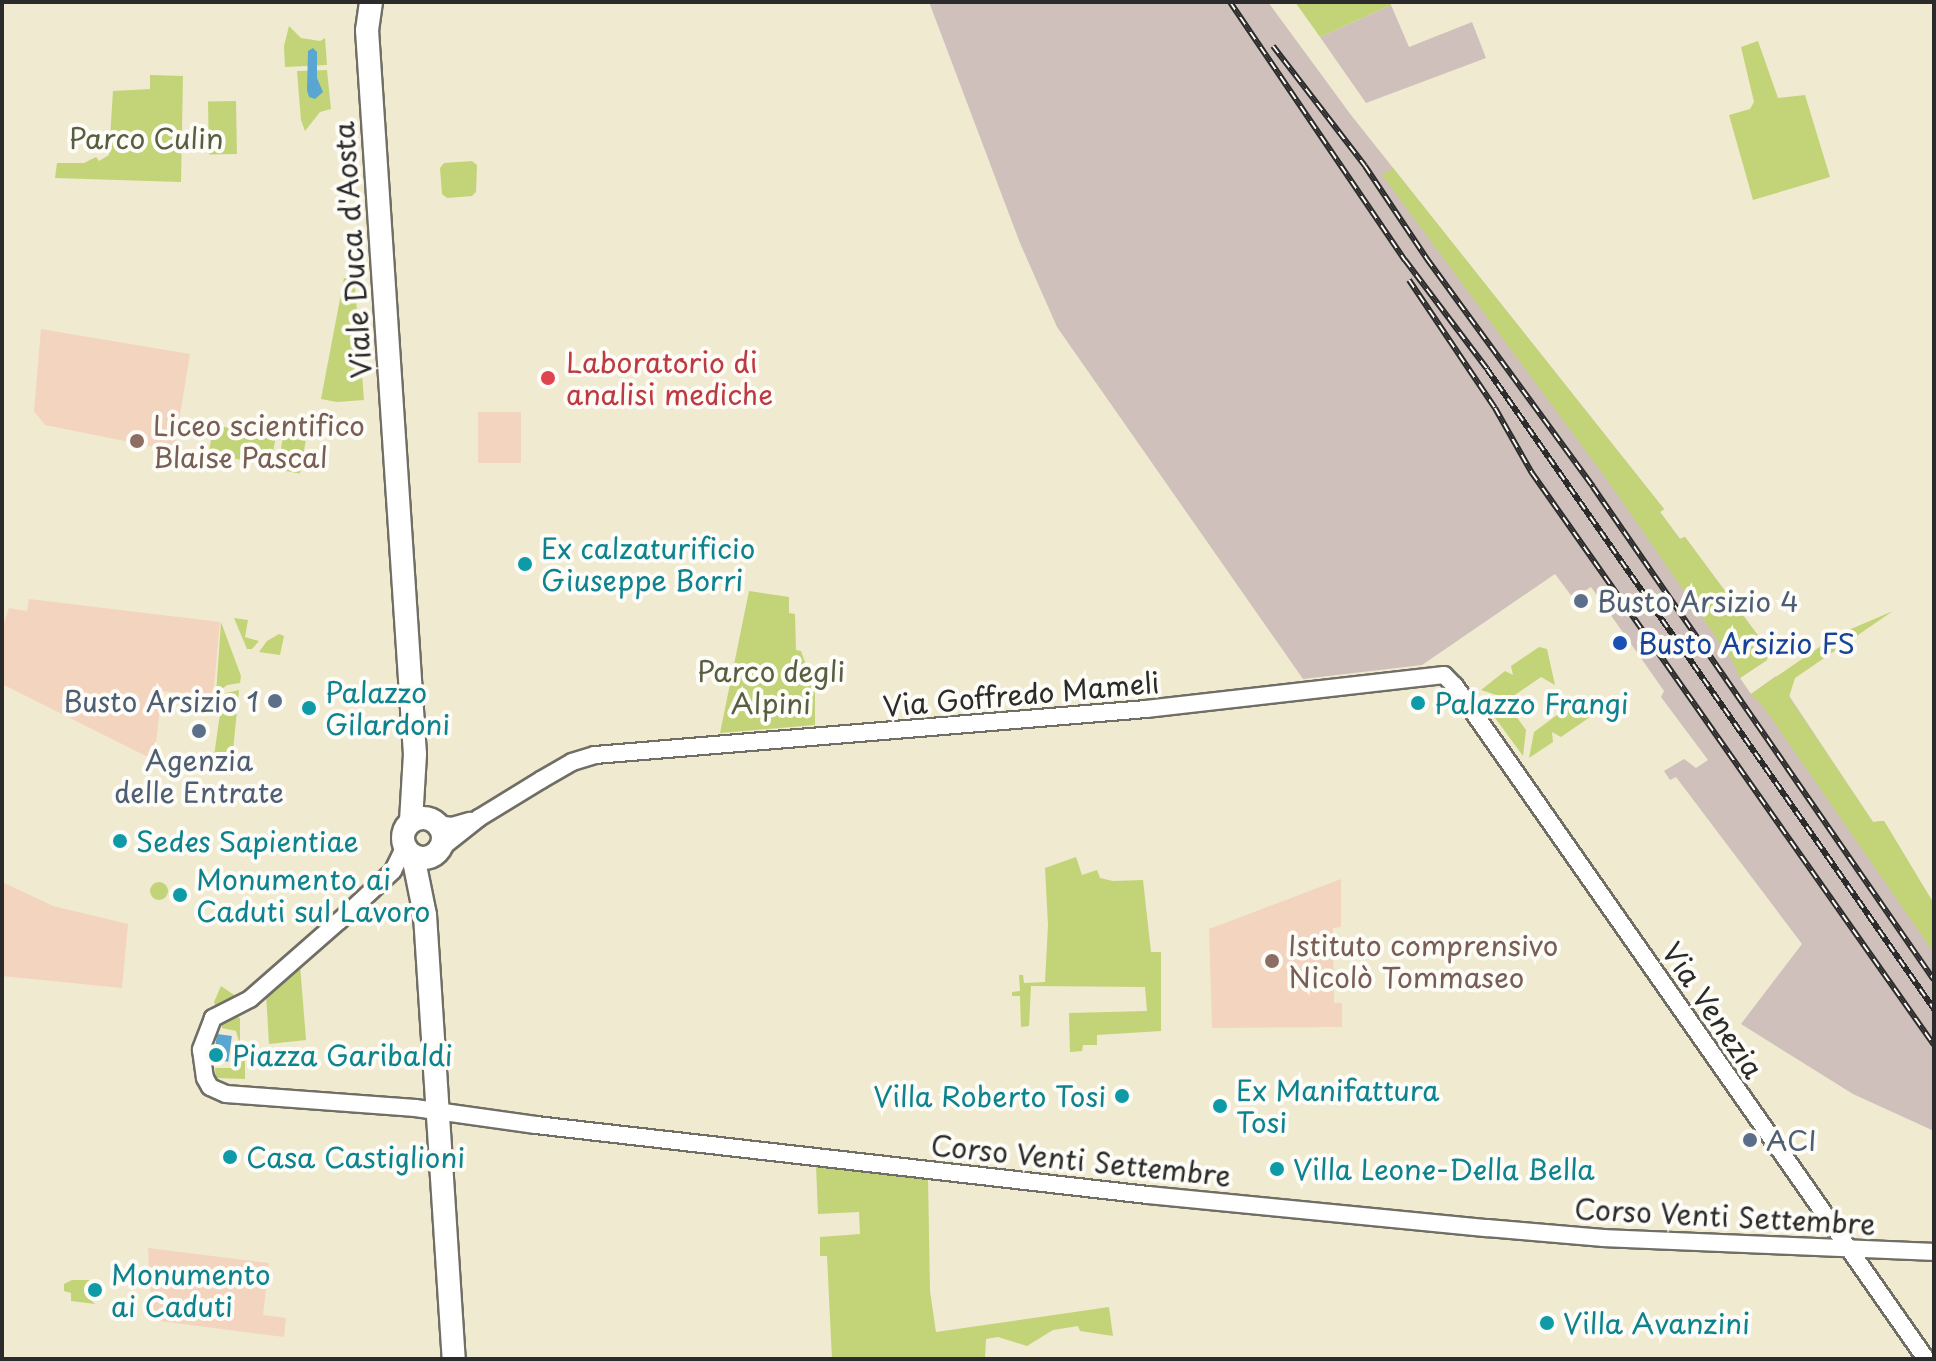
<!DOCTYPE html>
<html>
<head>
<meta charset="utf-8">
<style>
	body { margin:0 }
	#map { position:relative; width:1936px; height:1361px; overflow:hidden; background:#f0ead0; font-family:"Playpen Sans",sans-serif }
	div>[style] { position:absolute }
	.built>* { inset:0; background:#f3d4bf; transform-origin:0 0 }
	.industrial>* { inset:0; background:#cfc0bb }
	.green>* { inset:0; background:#c2d477; transform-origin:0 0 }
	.round { border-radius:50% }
	.water>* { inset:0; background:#58a6d1; transform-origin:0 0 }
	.roads { filter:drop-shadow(2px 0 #706e65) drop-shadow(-2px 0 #706e65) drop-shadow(0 2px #706e65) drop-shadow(0 -2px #706e65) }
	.minor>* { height:16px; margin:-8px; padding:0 8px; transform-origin:8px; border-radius:8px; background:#fff }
	.major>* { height:22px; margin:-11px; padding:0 11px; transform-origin:11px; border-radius:11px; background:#fff }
	.major>.ring { margin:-11px; padding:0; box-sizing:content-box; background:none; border:22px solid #fff; border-radius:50% }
	.rail>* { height:6px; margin-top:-3px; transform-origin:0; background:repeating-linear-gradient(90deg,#fdfcf7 0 9px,#2b2b2b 0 18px); box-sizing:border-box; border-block:2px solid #2b2b2b }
	.dots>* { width:22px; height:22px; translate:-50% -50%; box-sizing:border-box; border:4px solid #fdfcf7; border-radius:50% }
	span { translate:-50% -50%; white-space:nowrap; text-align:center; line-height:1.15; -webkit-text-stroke:8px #fdfcf7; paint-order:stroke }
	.park-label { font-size:28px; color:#585e42 }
	.street-label { font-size:28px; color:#2b2b2b }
	.health-label { font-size:28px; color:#be3a42 }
	.left { translate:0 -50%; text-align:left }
	.education-label { font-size:28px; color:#785e54 }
	.culture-label { font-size:28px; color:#0d838f }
	.right { translate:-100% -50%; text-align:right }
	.service-label { font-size:28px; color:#4e5e75 }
	.transit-label { font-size:28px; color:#164399 }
	.frame { position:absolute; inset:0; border:4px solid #2b2b2b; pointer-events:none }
</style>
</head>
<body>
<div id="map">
	<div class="built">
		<div style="clip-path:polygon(41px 329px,190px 354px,174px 451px,45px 425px,34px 411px)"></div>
		<div style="left:478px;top:412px;width:43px;height:51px"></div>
		<div style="clip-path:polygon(29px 599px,220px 622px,213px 697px,162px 691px,154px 760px,2px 684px,2px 629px,9px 608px,27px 611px)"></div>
		<div style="clip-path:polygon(1341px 879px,1341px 927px,1333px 928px,1334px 1003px,1342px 1003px,1342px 1027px,1212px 1028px,1209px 929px)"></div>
		<div style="clip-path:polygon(2px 882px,53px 906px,128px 924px,122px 988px,2px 976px)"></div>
		<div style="clip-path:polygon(148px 1248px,269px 1263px,263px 1315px,286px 1318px,284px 1337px,152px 1320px)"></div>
	</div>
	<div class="industrial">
		<div style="clip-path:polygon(929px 2px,1268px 2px,1351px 115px,1664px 509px,1660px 512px,1680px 539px,1685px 537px,1768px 649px,1767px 660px,1740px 678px,1751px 694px,1776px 676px,1873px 822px,1884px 821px,1934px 904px,1934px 1131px,1853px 1094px,1741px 1024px,1802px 944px,1676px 777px,1670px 780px,1664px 771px,1684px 759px,1696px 768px,1708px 760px,1661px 697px,1664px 691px,1591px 587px,1573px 598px,1555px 574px,1422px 665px,1303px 679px,1057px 327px,1020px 243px)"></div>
		<div style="clip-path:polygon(1391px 5px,1409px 47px,1472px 22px,1486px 58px,1366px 103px,1320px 37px)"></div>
	</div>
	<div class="green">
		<div style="clip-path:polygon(1295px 2px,1390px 2px,1391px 5px,1320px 37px)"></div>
		<div style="clip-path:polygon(289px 26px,301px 38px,320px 41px,325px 38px,327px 65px,285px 67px,284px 46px)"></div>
		<div style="clip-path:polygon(1758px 41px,1778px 98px,1805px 95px,1830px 177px,1753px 200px,1729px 115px,1750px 109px,1754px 102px,1741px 47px)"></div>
		<div style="clip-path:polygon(327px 70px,331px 109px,320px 112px,305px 131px,301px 120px,297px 71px)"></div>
		<div style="clip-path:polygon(150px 75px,183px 76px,181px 182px,55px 178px,57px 163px,84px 163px,96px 157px,99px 161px,109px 155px,113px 91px,150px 89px)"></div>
		<div style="left:236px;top:101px;width:53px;height:28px;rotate:89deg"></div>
		<div style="clip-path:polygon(472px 161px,477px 165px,476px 192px,472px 196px,447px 198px,442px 194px,440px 168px,444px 163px)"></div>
		<div style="clip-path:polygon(1393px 168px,1664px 509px,1660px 512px,1680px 539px,1685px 537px,1768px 649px,1767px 660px,1740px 678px,1733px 662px,1608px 481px,1382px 175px)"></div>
		<div style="clip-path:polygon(344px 278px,351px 279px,355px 286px,364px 400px,337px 402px,321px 399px)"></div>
		<div style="left:214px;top:425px;width:63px;height:29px;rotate:11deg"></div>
		<div style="left:283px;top:437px;width:23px;height:33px;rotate:10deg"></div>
		<div style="clip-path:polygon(749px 591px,789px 597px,789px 613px,795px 614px,796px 650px,801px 651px,815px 690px,815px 725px,720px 733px)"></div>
		<div style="clip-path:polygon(1893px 611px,1795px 678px,1789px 697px,1873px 822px,1884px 821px,1934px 904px,1934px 953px,1765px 709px,1751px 694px,1837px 635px)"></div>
		<div style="clip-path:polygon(234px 618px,248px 620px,245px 637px,259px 641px,252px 649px,247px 649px)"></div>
		<div style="clip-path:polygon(221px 622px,241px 676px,240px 683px,227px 685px,216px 694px)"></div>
		<div style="clip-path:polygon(279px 634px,284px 636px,280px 655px,259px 652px,267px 641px)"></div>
		<div style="clip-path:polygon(1539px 647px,1547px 649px,1555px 685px,1541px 677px,1509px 699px,1481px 690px,1505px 671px,1513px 675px,1511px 666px)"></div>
		<div style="clip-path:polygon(239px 690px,231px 771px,219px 771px,213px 763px,222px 700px,226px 693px)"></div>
		<div style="clip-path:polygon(1562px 695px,1590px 713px,1590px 717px,1561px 737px,1552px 732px,1553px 742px,1529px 758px,1534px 732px,1565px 709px)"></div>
		<div style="clip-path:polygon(1484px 697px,1508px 705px,1526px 730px,1523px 756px,1482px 700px)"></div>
		<div style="clip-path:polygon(1076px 857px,1082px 875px,1097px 870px,1100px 878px,1113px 881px,1143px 880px,1151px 952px,1161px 952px,1161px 1031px,1097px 1035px,1097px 1045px,1083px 1045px,1082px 1051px,1070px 1052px,1069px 1013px,1147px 1011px,1145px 987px,1031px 986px,1029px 1026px,1021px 1027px,1020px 996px,1012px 996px,1012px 992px,1020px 991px,1019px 975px,1023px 975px,1024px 983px,1045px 982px,1048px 925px,1045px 868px)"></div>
		<div class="round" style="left:150px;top:882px;width:18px;height:18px"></div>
		<div style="clip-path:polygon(300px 965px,306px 1040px,269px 1044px,266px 993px)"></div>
		<div style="clip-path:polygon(221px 986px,237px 997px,216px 1008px,214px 1002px)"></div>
		<div style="clip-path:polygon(234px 1016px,240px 1018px,240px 1045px,236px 1031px,222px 1028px,222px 1022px)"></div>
		<div style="clip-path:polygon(239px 1050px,245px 1055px,245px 1079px,216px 1078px,215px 1068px,232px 1068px)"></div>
		<div style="clip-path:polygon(816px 1166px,928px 1178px,930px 1291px,936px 1332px,1109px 1307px,1113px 1336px,1080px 1331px,1078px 1326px,1053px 1330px,1027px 1346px,998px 1337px,986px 1339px,985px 1359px,832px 1359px,827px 1256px,820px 1256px,820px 1237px,860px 1234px,859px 1212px,818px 1214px)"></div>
		<div style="clip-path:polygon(72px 1280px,90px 1280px,91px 1300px,95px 1304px,71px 1301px,71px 1293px,64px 1291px,64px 1284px)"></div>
	</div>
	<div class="water">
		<div style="clip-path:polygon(313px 48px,317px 52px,317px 78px,323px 92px,315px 99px,309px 97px,307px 90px,308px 51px)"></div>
		<div style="left:217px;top:1034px;width:15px;height:26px;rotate:8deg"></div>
	</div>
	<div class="roads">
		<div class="minor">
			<div style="left:436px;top:824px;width:16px;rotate:7deg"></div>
			<div style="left:452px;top:826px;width:19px;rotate:-16deg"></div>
			<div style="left:404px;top:848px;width:25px;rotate:116deg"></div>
			<div style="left:393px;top:871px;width:74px;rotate:137.2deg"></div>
			<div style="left:339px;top:921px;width:118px;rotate:138.8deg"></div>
			<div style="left:250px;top:999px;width:42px;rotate:152.8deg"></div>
			<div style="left:213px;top:1018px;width:34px;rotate:111deg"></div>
			<div style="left:201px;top:1050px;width:28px;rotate:82deg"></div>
			<div style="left:205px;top:1078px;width:10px;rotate:61deg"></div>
			<div style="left:210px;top:1087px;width:17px;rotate:24deg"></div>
			<div style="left:226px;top:1094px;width:190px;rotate:4.2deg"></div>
			<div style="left:415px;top:1108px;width:122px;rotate:8deg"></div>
			<div style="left:536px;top:1125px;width:616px;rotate:6.53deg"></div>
			<div style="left:1148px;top:1195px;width:341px;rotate:5.6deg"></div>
			<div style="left:1487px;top:1228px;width:117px;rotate:4.9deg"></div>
			<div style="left:1604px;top:1238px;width:330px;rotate:2.4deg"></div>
			<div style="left:440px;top:849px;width:50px;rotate:-38.5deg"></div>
			<div style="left:479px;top:818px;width:73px;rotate:-31.5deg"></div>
			<div style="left:541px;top:780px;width:36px;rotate:-30deg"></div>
			<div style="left:572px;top:762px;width:24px;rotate:-17deg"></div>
			<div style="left:595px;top:755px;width:553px;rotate:-4.77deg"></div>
			<div style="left:1146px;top:709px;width:300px;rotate:-6.5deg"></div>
			<div style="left:1444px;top:675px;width:16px;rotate:45deg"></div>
			<div style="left:1455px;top:686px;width:821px;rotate:55.01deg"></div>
		</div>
		<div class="major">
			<div style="left:371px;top:2px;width:28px;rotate:98deg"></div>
			<div style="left:367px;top:30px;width:726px;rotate:86.21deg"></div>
			<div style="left:415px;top:754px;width:67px;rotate:93.4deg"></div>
			<div class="ring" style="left:403px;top:818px;width:18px;height:18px"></div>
			<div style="left:413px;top:856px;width:60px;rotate:78.5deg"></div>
			<div style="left:425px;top:915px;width:445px;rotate:86.3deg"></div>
		</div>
	</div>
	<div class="rail">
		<div style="left:1230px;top:2px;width:312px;rotate:55.9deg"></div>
		<div style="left:1405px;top:260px;width:136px;rotate:53deg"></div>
		<div style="left:1487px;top:369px;width:781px;rotate:55.07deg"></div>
		<div style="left:1273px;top:46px;width:151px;rotate:52.5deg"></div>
		<div style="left:1365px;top:166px;width:112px;rotate:56.3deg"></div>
		<div style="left:1427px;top:259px;width:282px;rotate:53.9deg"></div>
		<div style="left:1593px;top:487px;width:599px;rotate:55.33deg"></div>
		<div style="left:1409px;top:280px;width:154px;rotate:56.1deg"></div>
		<div style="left:1495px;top:408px;width:75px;rotate:60.4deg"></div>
		<div style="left:1532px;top:473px;width:699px;rotate:54.9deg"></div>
	</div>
	<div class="dots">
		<div style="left:548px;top:378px;background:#e0444e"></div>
		<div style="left:137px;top:441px;background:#8d6e63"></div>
		<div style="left:525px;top:564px;background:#0f9aa8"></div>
		<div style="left:1581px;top:601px;background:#5c6f8a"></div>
		<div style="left:1620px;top:643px;background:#1a4fb4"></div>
		<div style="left:275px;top:701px;background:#5c6f8a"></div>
		<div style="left:1418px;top:703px;background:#0f9aa8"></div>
		<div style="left:309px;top:708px;background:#0f9aa8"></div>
		<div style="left:199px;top:731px;background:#5c6f8a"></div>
		<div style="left:120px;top:841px;background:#0f9aa8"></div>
		<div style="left:180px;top:895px;background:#0f9aa8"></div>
		<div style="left:1272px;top:961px;background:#8d6e63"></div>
		<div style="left:216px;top:1055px;background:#0f9aa8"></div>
		<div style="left:1122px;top:1096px;background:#0f9aa8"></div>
		<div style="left:1220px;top:1106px;background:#0f9aa8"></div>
		<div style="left:1750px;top:1140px;background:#5c6f8a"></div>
		<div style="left:230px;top:1157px;background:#0f9aa8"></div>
		<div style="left:1277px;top:1169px;background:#0f9aa8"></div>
		<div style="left:95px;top:1290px;background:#0f9aa8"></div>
		<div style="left:1547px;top:1323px;background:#0f9aa8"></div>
	</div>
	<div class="park-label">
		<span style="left:146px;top:138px">Parco Culin</span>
		<span style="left:771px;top:687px">Parco degli<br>Alpini</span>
	</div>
	<div class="street-label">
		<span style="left:352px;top:250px;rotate:-94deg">Viale Duca d'Aosta</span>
		<span style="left:1021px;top:694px;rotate:-5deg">Via Goffredo Mameli</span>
		<span style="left:1713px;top:1010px;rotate:56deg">Via Venezia</span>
		<span style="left:1081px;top:1160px;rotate:6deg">Corso Venti Settembre</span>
		<span style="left:1725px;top:1216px;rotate:3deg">Corso Venti Settembre</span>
	</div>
	<div class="health-label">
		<span class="left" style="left:566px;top:378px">Laboratorio di<br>analisi mediche</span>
	</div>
	<div class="education-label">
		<span class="left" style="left:153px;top:441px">Liceo scientifico<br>Blaise Pascal</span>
		<span class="left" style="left:1288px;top:961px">Istituto comprensivo<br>Nicolò Tommaseo</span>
	</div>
	<div class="culture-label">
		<span class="left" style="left:541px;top:564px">Ex calzaturificio<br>Giuseppe Borri</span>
		<span class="left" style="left:325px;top:708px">Palazzo<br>Gilardoni</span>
		<span class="left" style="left:1434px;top:703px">Palazzo Frangi</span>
		<span class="left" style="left:136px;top:841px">Sedes Sapientiae</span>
		<span class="left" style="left:196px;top:895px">Monumento ai<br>Caduti sul Lavoro</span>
		<span class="left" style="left:232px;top:1055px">Piazza Garibaldi</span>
		<span class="left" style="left:1236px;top:1106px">Ex Manifattura<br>Tosi</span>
		<span class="right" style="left:1106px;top:1096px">Villa Roberto Tosi</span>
		<span class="left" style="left:246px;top:1157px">Casa Castiglioni</span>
		<span class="left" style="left:1293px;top:1169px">Villa Leone-Della Bella</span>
		<span class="left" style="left:111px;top:1290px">Monumento<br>ai Caduti</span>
		<span class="left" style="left:1563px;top:1323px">Villa Avanzini</span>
	</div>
	<div class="service-label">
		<span class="left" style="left:1597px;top:601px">Busto Arsizio 4</span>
		<span class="right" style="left:259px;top:701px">Busto Arsizio 1</span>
		<span style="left:199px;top:776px">Agenzia<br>delle Entrate</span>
		<span class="left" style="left:1766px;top:1140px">ACI</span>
	</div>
	<div class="transit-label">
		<span class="left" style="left:1638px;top:643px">Busto Arsizio FS</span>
	</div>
	<div class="frame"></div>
</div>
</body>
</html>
